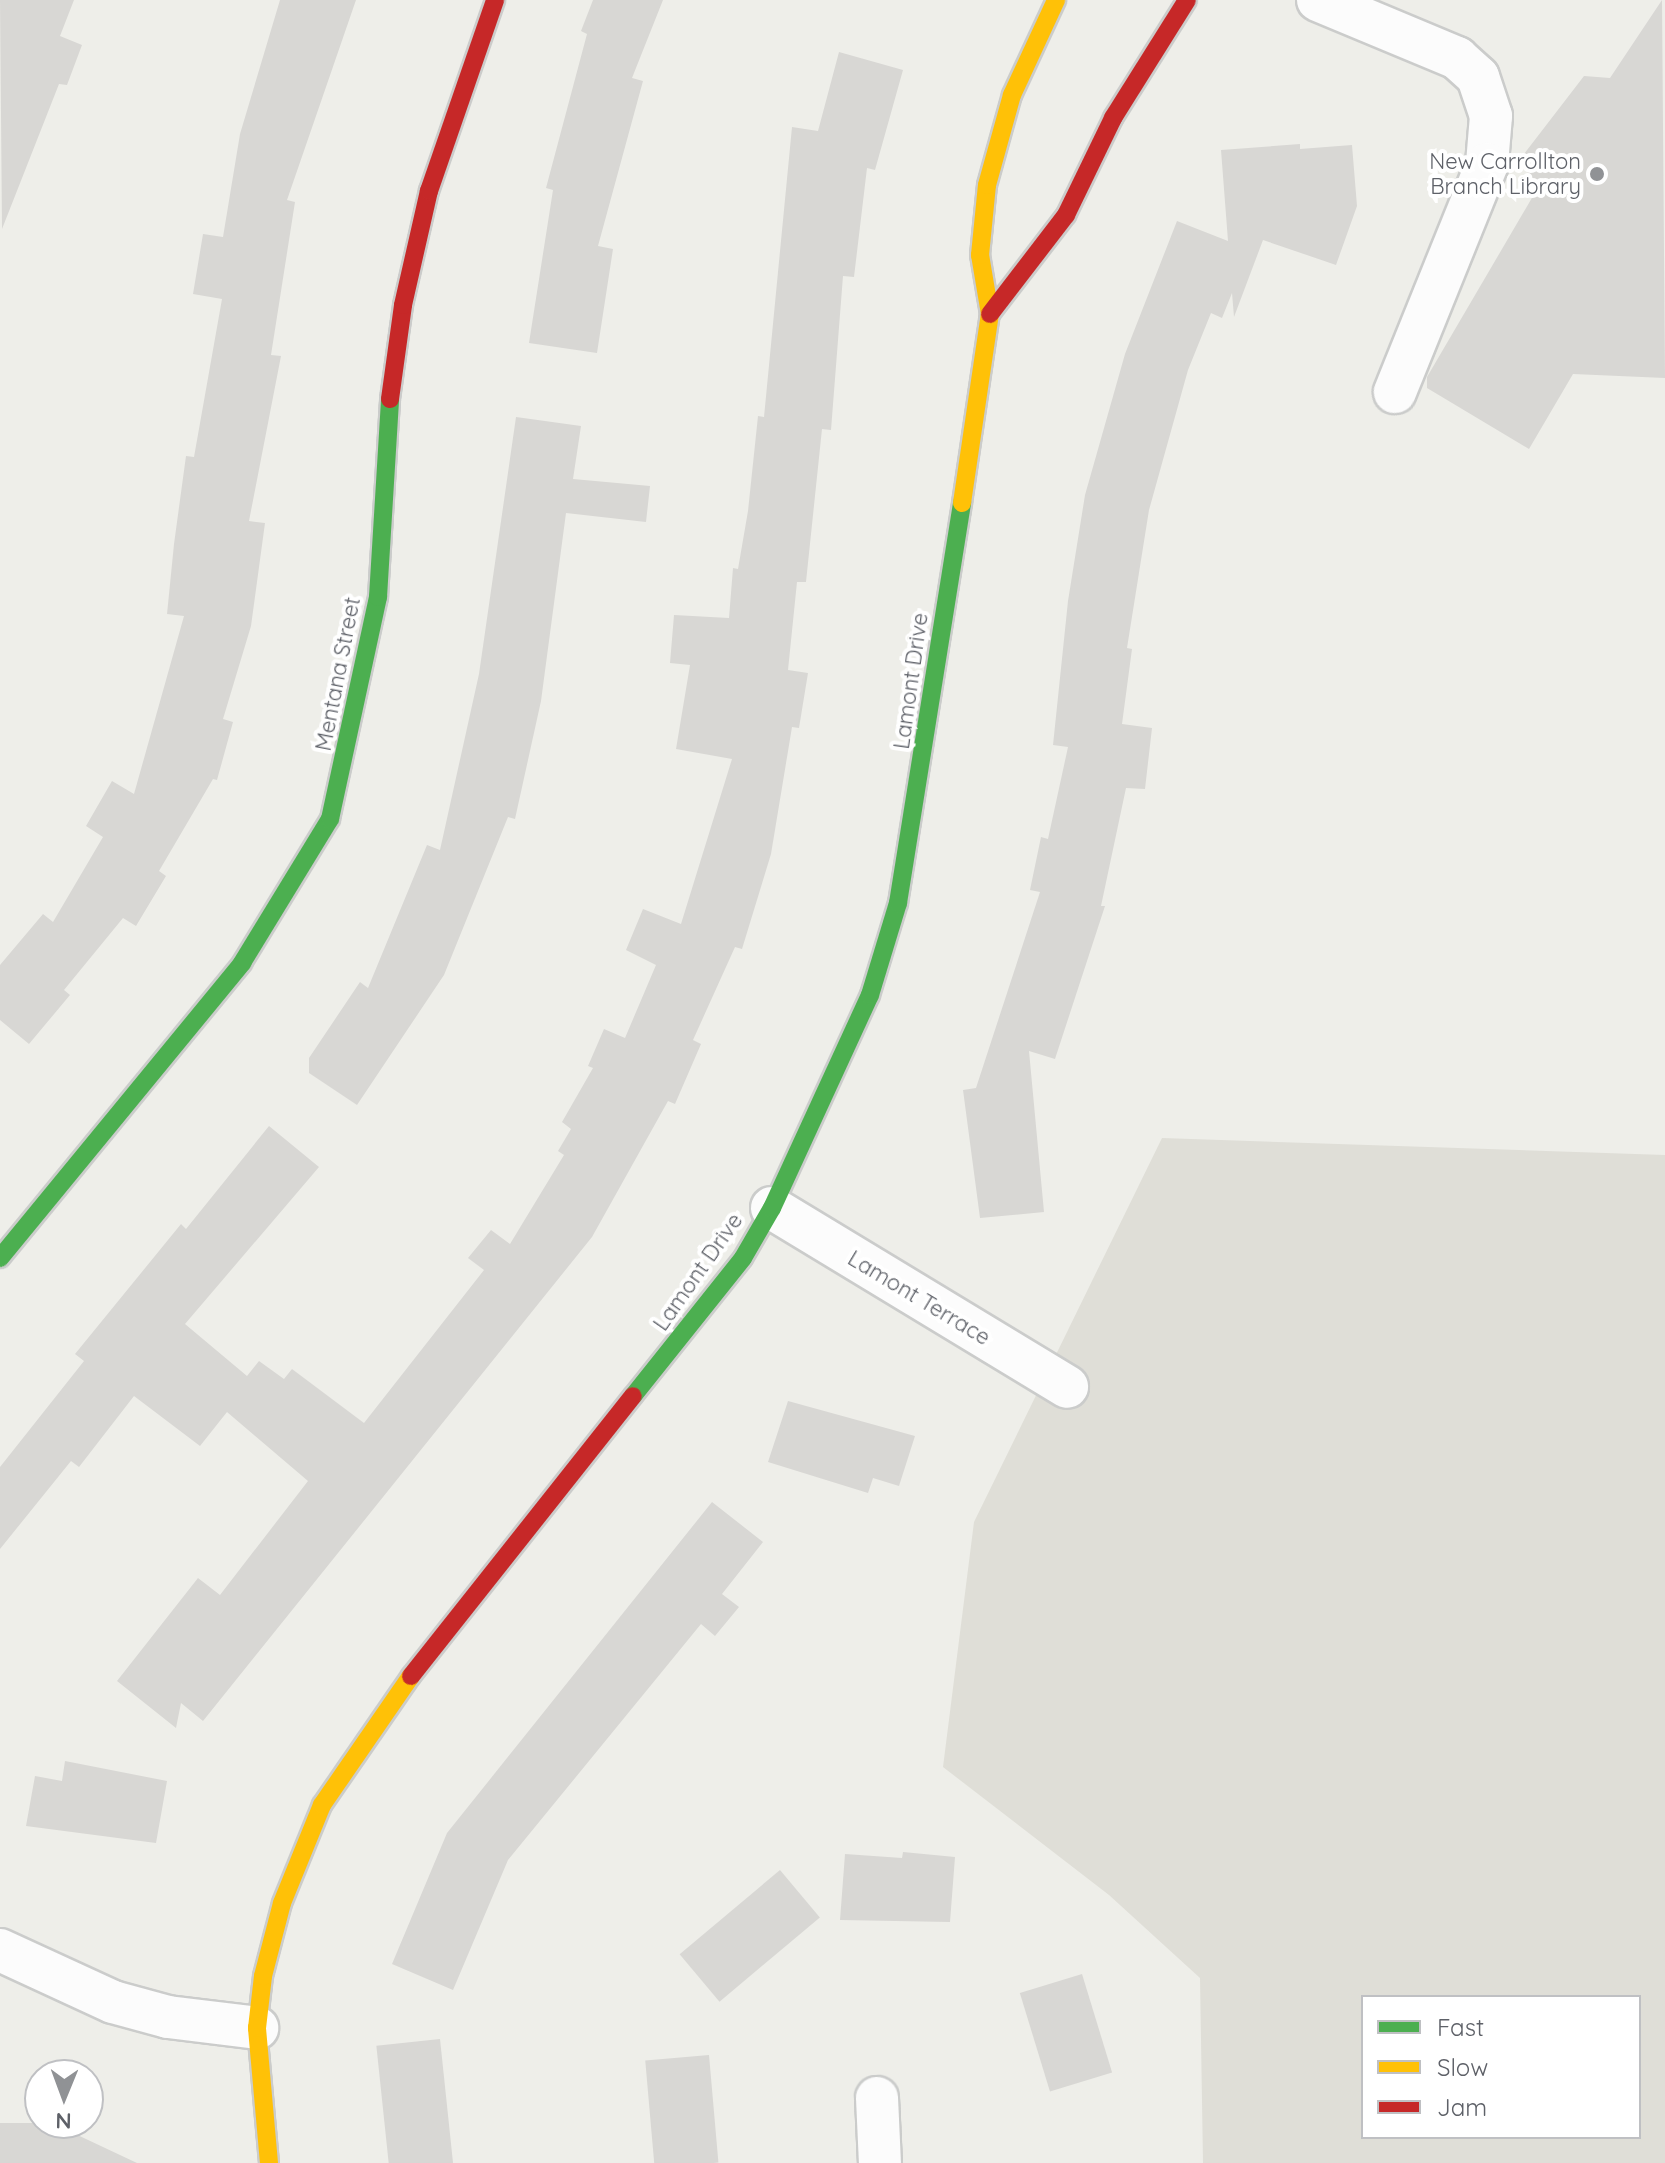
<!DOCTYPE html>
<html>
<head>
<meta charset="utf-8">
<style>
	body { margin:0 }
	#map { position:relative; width:1665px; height:2163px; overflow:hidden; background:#eeeee9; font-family:Quicksand,sans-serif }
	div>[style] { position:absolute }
	.education>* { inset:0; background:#dfded7 }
	.building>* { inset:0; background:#d8d7d4; transform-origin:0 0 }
	.roads { filter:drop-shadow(2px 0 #cbcccb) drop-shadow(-2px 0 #cbcccb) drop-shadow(0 2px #cbcccb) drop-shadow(0 -2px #cbcccb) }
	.street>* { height:42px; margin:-21px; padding:0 21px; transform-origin:21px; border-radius:21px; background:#fcfcfc }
	.fast>* { height:18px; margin:-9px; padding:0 9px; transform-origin:9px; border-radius:9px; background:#4caf50 }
	.slow>* { height:18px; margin:-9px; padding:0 9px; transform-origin:9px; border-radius:9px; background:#ffc107 }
	.jam>* { height:18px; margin:-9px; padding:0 9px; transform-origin:9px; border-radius:9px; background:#c62828 }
	.dots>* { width:22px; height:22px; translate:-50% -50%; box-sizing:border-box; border:4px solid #fff; border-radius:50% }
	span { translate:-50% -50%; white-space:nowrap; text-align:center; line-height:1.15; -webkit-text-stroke:8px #fff; paint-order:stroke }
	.poi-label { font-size:22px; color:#5e6168 }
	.right { translate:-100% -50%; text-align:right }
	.street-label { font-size:22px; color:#5e6168 }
	.legend { position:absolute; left:1361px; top:1995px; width:280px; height:144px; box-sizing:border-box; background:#fff; border:2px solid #bfc0c3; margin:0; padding:10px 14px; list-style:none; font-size:24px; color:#5e6168 }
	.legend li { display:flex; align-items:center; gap:16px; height:40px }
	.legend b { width:40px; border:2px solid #bfc0c3 }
	.north { position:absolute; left:24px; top:2059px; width:80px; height:80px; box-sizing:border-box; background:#fff; border:2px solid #bfc0c3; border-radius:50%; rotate:181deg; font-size:22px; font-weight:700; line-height:32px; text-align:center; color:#5e6168 }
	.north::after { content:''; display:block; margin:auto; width:28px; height:36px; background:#909295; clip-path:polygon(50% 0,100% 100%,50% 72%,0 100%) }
</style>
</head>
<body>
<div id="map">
	<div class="education">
		<div style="clip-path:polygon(evenodd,1162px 1138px,1665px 1155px,1665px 2163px,1203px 2163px,1200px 1978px,1109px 1895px,943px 1767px,974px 1522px,1162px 1138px,1363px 1997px,1639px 1997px,1639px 2137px,1363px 2137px,1363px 1997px)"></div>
	</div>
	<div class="building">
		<div style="clip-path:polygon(0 0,74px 0,60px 36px,82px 45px,67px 85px,59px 84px,2px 229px)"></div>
		<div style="clip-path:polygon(280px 0,356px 0,287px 200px,295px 202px,271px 355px,281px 356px,249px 521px,265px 523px,251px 626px,223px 719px,233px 722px,217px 780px,213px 779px,159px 871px,166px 876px,136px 926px,123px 918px,64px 990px,70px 995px,29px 1044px,0 1020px,0 965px,43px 914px,53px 922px,103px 837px,86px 826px,112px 781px,134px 794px,184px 616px,167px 614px,174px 544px,186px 456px,194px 457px,222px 299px,193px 294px,203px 234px,223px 237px,240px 134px)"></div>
		<div style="clip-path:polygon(593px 0,663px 0,632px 78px,643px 81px,598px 246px,613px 249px,597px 353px,529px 343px,553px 190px,546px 188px,587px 34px,581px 31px)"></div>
		<div style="clip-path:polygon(1662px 0,1665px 378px,1573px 374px,1529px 449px,1427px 388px,1427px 377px,1536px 191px,1521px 158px,1584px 76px,1610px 78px)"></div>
		<div style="clip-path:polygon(839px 52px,903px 70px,875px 170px,867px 168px,854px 277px,843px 276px,831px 430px,822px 429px,806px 582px,797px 582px,788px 670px,808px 673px,799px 728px,792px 727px,771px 854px,742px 949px,735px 947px,693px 1040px,701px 1044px,675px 1104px,668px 1101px,592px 1237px,203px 1721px,181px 1703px,176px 1728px,117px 1681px,198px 1578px,220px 1595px,308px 1481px,227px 1412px,200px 1446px,134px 1396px,79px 1467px,71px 1461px,0 1549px,0 1467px,84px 1361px,75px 1354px,181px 1224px,186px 1229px,269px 1126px,319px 1167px,185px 1324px,247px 1376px,259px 1361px,284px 1379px,292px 1369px,364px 1423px,484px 1270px,468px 1258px,491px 1230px,510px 1244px,564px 1155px,558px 1151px,571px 1129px,562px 1122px,593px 1068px,588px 1066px,604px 1029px,625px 1038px,656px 965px,626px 950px,643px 909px,681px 924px,732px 759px,676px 749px,690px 665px,670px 663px,674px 615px,729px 618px,733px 568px,738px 569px,748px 511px,758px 416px,764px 417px,792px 127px,818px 131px)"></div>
		<div style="clip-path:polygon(1300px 144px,1300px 149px,1352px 145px,1357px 206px,1336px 265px,1263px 240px,1234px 317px,1232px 293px,1222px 318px,1211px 313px,1188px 370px,1149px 510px,1127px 648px,1132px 649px,1122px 724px,1152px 728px,1145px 789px,1126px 788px,1101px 906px,1105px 906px,1055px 1059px,1029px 1051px,1044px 1212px,980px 1218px,963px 1090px,976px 1088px,1040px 892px,1030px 890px,1041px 837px,1048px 839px,1068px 747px,1053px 745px,1068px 601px,1085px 495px,1125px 354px,1177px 221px,1228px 241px,1221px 150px)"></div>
		<div style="clip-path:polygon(516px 417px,581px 426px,573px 479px,650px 486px,646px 522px,566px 513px,541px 701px,515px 819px,508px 817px,444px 975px,357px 1105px,309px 1073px,309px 1058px,360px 982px,368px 988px,427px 845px,440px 850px,479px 674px)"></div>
		<div style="clip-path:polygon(788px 1401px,915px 1436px,899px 1486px,873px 1478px,868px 1493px,768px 1462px)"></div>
		<div style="clip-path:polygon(712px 1502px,763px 1542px,722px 1594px,739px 1607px,715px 1636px,701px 1624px,508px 1860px,453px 1990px,392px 1964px,447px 1833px)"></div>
		<div style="clip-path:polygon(65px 1761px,167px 1781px,156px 1843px,26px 1826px,35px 1776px,62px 1781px)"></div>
		<div style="clip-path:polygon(903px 1852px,955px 1857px,950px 1922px,840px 1920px,845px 1854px,902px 1858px)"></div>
		<div style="left:780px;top:1870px;width:62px;height:131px;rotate:50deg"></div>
		<div style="left:1082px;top:1974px;width:103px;height:65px;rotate:73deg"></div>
		<div style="left:440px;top:2039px;width:125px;height:64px;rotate:84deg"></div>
		<div style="left:709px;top:2055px;width:108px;height:64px;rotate:85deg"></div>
		<div style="clip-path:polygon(0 2123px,52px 2123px,137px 2163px,0 2163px)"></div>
	</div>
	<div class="roads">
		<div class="street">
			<div style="left:1318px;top:0;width:151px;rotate:22.6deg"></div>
			<div style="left:1457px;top:58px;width:28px;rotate:42deg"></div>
			<div style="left:1478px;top:77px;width:41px;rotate:71.6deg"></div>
			<div style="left:1491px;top:116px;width:48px;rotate:94.8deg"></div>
			<div style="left:1487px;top:164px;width:246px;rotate:112deg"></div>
			<div style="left:772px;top:1208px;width:345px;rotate:31.2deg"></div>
			<div style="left:0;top:1950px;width:124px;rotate:24.7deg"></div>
			<div style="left:113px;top:2002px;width:57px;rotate:15.3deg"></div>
			<div style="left:168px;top:2017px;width:90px;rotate:7deg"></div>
			<div style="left:877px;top:2098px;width:65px;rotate:87.4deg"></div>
		</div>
		<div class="fast">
			<div style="left:0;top:1258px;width:382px;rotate:-50.6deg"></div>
			<div style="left:242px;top:963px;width:169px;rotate:-58.6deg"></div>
			<div style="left:330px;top:819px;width:227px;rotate:-77.8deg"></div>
			<div style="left:378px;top:597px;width:198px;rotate:-86.5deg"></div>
			<div style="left:633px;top:1396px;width:176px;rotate:-51.4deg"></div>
			<div style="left:743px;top:1258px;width:58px;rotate:-59.9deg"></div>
			<div style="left:772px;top:1208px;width:234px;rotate:-65.3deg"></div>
			<div style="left:870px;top:995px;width:96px;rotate:-73.1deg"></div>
			<div style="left:898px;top:903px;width:405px;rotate:-80.9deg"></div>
		</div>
		<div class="slow">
			<div style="left:962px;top:503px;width:191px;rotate:-81.6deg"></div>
			<div style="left:990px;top:314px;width:60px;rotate:-99.6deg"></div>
			<div style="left:980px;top:255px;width:70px;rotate:-84.3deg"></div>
			<div style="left:987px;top:185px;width:93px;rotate:-74.5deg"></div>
			<div style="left:1012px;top:95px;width:105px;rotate:-65.1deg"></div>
			<div style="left:269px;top:2163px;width:136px;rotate:-95.1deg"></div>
			<div style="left:257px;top:2028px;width:52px;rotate:-83.4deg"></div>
			<div style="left:263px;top:1976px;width:75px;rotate:-75.4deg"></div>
			<div style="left:282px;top:1903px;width:106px;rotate:-67.8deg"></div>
			<div style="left:322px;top:1805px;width:157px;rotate:-55.4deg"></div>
		</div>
		<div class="jam">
			<div style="left:990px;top:314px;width:125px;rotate:-52.5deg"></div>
			<div style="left:1066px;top:215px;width:108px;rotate:-64.1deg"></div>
			<div style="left:1113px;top:118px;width:139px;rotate:-57.9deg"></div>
			<div style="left:390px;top:399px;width:95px;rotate:-82.1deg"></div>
			<div style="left:403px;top:305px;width:117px;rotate:-77.2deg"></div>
			<div style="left:429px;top:191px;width:202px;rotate:-70.9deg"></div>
			<div style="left:411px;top:1676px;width:357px;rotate:-51.6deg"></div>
		</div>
	</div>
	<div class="dots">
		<div style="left:1597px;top:174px;background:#909295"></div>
	</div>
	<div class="poi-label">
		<span class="right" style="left:1581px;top:174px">New Carrollton<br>Branch Library</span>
	</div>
	<div class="street-label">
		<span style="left:338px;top:674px;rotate:-79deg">Mentana Street</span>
		<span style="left:911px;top:681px;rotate:-82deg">Lamont Drive</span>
		<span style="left:698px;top:1272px;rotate:-55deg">Lamont Drive</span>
		<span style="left:919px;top:1298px;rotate:31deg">Lamont Terrace</span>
	</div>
	<ul class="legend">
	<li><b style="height:10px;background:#4caf50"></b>Fast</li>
	<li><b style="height:10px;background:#ffc107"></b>Slow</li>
	<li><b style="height:10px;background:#c62828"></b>Jam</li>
	</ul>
	<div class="north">N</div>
</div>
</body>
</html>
